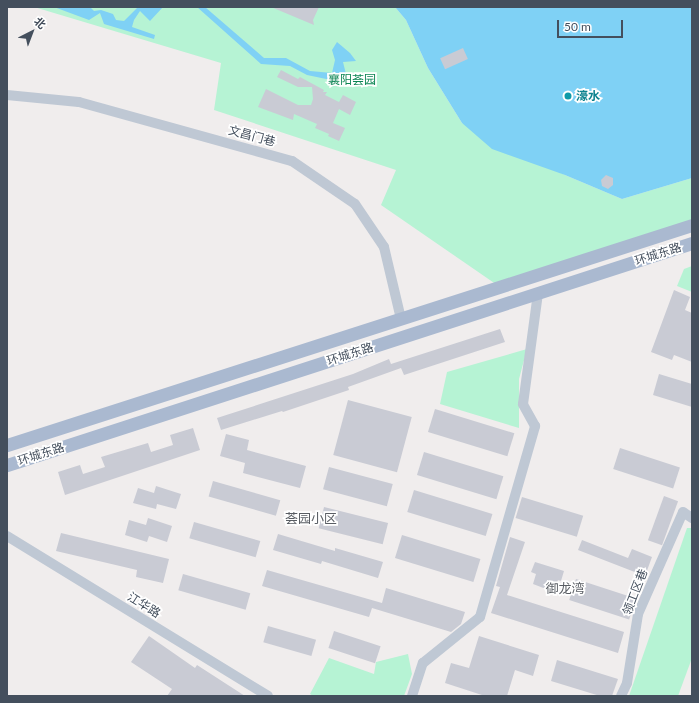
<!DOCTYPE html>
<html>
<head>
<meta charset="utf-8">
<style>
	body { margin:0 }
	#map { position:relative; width:699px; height:703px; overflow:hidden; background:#f0eded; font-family:Lato,"Noto Sans SC",sans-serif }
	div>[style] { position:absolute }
	.green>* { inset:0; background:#b6f3d4 }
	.water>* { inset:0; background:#7fd1f5 }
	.building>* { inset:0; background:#c9cbd4; transform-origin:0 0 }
	.minor>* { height:10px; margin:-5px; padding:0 5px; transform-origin:5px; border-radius:5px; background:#bfc8d4 }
	.major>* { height:13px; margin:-6.5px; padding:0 6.5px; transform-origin:6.5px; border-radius:6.5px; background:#aab9d0 }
	.dots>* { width:11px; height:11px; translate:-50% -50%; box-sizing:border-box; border:2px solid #fff; border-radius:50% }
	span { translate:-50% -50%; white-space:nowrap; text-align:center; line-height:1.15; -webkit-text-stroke:3.5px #fff; paint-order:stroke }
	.park-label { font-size:12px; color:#0d8554 }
	.culture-label { font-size:12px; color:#0d838f; font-weight:700 }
	.left { translate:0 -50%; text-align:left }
	.street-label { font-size:12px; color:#444f5d }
	.neighbourhood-label { font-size:13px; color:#595d63 }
	.frame { position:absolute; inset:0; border:8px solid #444f5d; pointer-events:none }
	.north { position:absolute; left:12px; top:12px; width:40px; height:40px; -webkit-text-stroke:3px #fff; paint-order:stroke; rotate:42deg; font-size:11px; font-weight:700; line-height:16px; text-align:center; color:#444f5d }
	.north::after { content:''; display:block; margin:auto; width:14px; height:18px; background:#444f5d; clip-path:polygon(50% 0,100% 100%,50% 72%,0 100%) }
	.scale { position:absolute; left:557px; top:20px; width:66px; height:18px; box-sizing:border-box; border:2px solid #444f5d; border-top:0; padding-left:5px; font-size:12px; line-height:14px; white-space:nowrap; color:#444f5d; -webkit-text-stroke:3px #fff; paint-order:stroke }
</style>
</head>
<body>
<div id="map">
	<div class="green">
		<div style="clip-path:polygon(34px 7px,395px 7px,406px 20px,428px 68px,462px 123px,565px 175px,622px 199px,692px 178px,692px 225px,500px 287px,381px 205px,396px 170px,214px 110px,221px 63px)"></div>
		<div style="clip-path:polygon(692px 266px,692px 292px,677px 286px,684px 269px)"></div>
		<div style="clip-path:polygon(527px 349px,519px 379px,519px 428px,440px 404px,447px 372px)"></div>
		<div style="clip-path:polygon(687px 528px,692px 528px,692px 658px,678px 696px,629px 696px)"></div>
		<div style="clip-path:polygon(408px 654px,412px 674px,404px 696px,313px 696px,310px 694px,329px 658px,374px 674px,376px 662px)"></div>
	</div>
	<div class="water">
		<div style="clip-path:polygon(54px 7px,90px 7px,94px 11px,101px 10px,113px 14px,116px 20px,124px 21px,137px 8px,136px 7px,163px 7px,150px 21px,140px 11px,134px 20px,132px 27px,155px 35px,154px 39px,104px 24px,100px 13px,89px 20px)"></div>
		<div style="clip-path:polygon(197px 7px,205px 7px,264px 58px,286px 58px,310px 71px,332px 73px,335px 60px,332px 50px,337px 42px,350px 53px,356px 61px,343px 62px,346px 74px,331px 80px,307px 75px,290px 66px,261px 64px)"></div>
		<div style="clip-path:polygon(395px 7px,692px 7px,692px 178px,622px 199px,565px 175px,492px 149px,462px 123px,428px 68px,406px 20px)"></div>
	</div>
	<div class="building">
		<div style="clip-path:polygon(271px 7px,319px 7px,313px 20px,314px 25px)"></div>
		<div style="left:463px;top:48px;width:12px;height:25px;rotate:66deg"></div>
		<div style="clip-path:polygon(281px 70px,298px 79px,300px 77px,324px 90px,323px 92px,327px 92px,325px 95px,339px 102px,343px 95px,356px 102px,350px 115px,339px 109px,333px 123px,345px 128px,339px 141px,328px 136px,329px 134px,315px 128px,317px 124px,294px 114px,293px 120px,258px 107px,266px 89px,298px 105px,311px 105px,313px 99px,312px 87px,298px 87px,277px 77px)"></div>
		<div style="clip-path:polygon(606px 175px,613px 178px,613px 185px,608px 189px,602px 186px,601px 180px)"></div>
		<div style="clip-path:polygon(674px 290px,690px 297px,685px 310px,692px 313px,692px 362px,674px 355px,672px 360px,651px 352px)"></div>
		<div style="clip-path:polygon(500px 329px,505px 342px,404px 375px,401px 368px,348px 387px,349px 390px,283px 412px,282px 411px,221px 430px,217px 418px,353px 374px,389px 359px,391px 364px)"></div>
		<div style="clip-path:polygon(659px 374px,692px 384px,692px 407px,653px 395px)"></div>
		<div style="left:348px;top:400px;width:66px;height:57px;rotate:15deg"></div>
		<div style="left:435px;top:409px;width:83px;height:24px;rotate:17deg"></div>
		<div style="clip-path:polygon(193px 428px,200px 450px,65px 495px,58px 472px,80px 465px,83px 474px,105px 467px,101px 457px,148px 443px,151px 452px,173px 445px,170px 435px)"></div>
		<div style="clip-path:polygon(226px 434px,249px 440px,247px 450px,306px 466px,300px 488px,243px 473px,245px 463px,220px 456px)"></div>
		<div style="left:620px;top:448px;width:63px;height:22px;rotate:18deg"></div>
		<div style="left:424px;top:452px;width:83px;height:24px;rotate:17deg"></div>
		<div style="left:329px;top:467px;width:66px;height:23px;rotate:15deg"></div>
		<div style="left:213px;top:481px;width:70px;height:16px;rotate:16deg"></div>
		<div style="clip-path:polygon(156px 486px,181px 494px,176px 509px,157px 504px,156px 509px,133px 503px,138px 488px,154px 493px)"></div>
		<div style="left:414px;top:490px;width:82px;height:23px;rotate:17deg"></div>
		<div style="left:664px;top:496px;width:15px;height:47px;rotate:20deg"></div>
		<div style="left:522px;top:497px;width:64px;height:22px;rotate:17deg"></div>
		<div style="left:324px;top:507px;width:66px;height:22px;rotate:14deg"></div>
		<div style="clip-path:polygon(148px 518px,172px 526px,167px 542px,149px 536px,147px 542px,125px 535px,129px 520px,146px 525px)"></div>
		<div style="left:194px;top:522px;width:69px;height:17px;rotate:16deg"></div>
		<div style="clip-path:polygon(61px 533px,169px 559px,163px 583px,136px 577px,137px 570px,56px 551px)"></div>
		<div style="clip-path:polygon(278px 534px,335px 551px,335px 548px,383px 562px,378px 578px,322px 561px,321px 564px,273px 550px)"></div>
		<div style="left:402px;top:535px;width:82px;height:24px;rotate:17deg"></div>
		<div style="clip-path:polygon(510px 537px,525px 542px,507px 595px,624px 632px,618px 653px,491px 613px,500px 587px,496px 586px)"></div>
		<div style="clip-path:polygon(582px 540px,628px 558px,632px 549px,652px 557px,645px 576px,578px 550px)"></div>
		<div style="clip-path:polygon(535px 562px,564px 571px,561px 581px,558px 580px,554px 592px,533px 584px,536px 574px,531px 572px)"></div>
		<div style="clip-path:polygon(267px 570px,382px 603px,386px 588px,465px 612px,461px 624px,451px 632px,372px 608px,369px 617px,262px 586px)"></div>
		<div style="left:183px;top:574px;width:70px;height:17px;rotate:16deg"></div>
		<div style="left:576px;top:579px;width:63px;height:22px;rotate:18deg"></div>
		<div style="left:268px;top:626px;width:50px;height:17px;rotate:16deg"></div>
		<div style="left:334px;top:631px;width:49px;height:18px;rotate:18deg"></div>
		<div style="clip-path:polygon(149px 636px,195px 668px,197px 665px,245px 696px,167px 696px,172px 689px,131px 662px)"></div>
		<div style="clip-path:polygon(479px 636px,539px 655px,533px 676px,515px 670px,507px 696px,485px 696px,445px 683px,451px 663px,469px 668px)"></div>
		<div style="clip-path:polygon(557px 660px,618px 679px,612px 696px,600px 696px,551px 681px)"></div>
	</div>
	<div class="minor">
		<div style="left:7px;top:95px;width:72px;rotate:5.6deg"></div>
		<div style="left:79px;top:102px;width:221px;rotate:15.5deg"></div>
		<div style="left:292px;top:161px;width:76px;rotate:34.3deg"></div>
		<div style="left:355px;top:204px;width:52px;rotate:56deg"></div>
		<div style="left:384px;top:247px;width:74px;rotate:76.7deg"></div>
		<div style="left:7px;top:536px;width:306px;rotate:31.5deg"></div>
		<div style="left:412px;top:696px;width:35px;rotate:-72deg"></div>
		<div style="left:423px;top:663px;width:73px;rotate:-38.9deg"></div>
		<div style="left:480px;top:617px;width:199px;rotate:-73.9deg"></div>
		<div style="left:535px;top:426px;width:25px;rotate:-119deg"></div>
		<div style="left:523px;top:404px;width:112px;rotate:-82.3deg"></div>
		<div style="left:621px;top:696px;width:14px;rotate:-65deg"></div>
		<div style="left:627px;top:683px;width:70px;rotate:-80.9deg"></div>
		<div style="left:638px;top:614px;width:111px;rotate:-66.2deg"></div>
		<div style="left:683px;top:512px;width:11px;rotate:34deg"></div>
	</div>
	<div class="major">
		<div style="left:7px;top:445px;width:719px;rotate:-17.81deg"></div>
		<div style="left:7px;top:465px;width:720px;rotate:-17.96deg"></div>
	</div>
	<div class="dots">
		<div style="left:568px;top:96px;background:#0f9aa8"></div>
	</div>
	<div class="park-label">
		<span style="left:352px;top:80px">襄阳荟园</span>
	</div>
	<div class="culture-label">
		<span class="left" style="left:576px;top:96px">濠水</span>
	</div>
	<div class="street-label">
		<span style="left:252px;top:136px;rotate:15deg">文昌门巷</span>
		<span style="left:658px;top:254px;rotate:-18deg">环城东路</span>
		<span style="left:350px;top:354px;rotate:-18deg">环城东路</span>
		<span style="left:41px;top:454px;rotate:-18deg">环城东路</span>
		<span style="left:635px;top:592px;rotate:-69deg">领工区巷</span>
		<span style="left:144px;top:605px;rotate:32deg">江华路</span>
	</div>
	<div class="neighbourhood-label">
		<span style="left:311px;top:518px">荟园小区</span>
		<span style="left:565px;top:588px">御龙湾</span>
	</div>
	<div class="frame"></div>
	<div class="north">北</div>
	<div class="scale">50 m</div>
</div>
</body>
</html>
